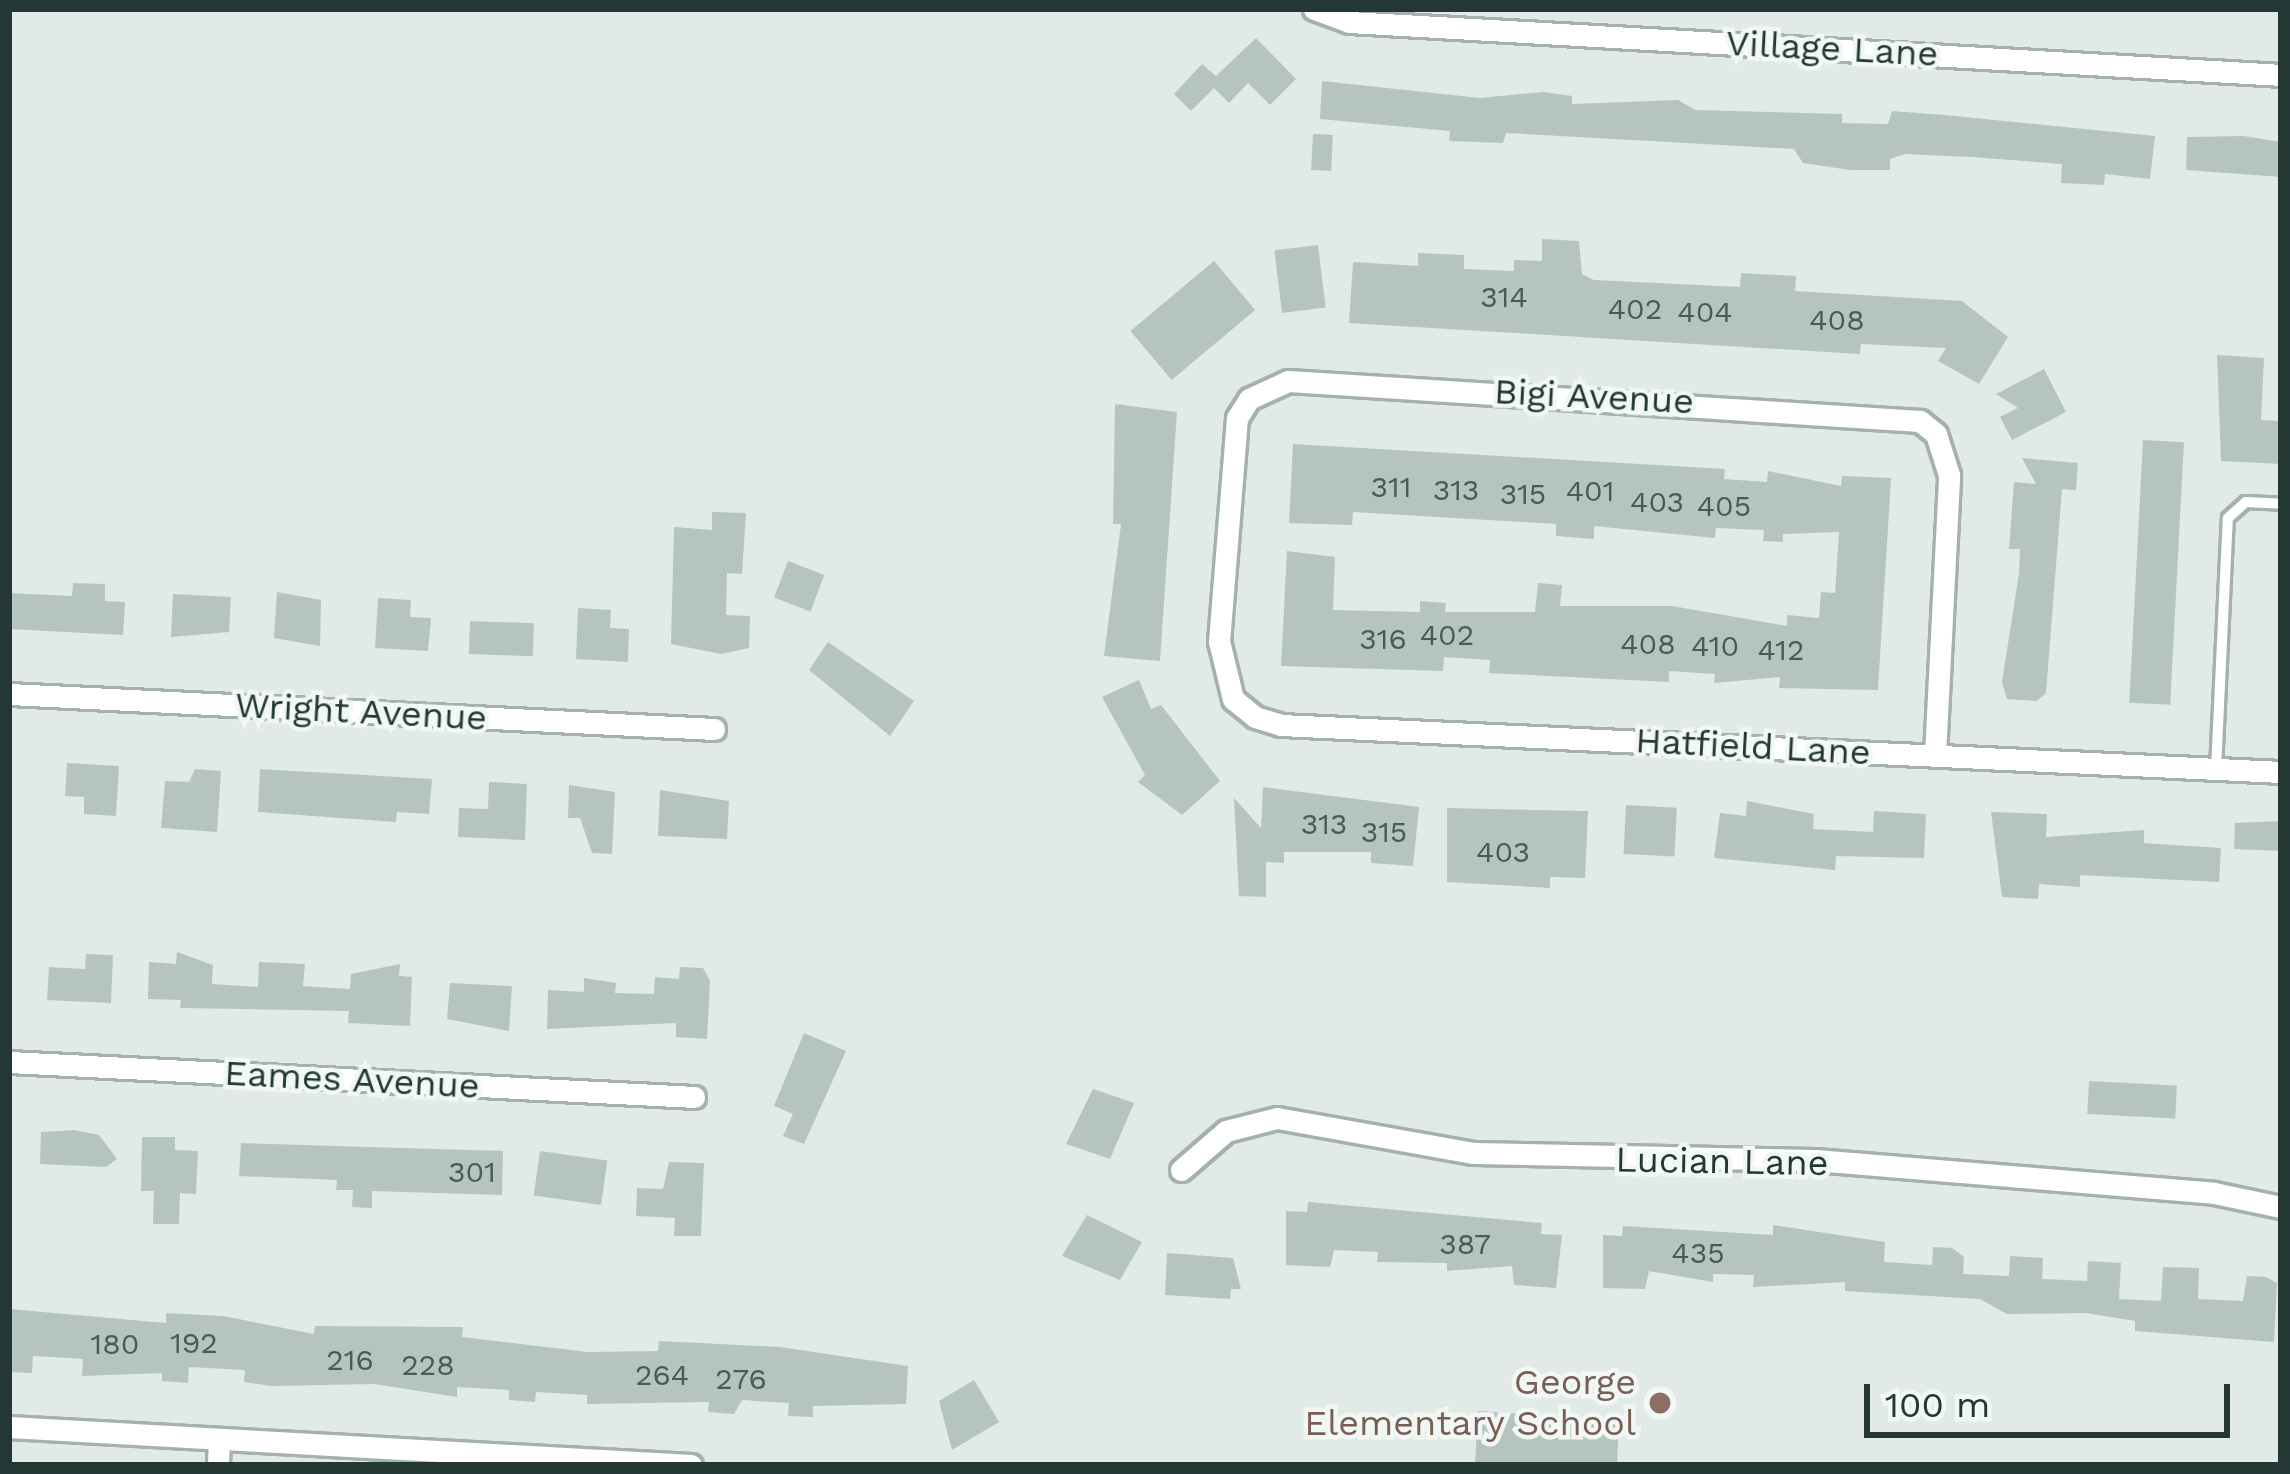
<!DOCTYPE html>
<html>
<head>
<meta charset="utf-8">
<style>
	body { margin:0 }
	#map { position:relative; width:2290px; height:1474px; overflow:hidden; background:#e1eae6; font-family:"Work Sans",sans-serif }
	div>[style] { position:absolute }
	.building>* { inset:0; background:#b6c4c0; transform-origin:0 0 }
	.roads { filter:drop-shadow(3px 0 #a4b1ad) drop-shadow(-3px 0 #a4b1ad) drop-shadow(0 3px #a4b1ad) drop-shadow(0 -3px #a4b1ad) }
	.lane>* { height:10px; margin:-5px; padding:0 5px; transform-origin:5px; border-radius:5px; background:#fff }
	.street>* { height:21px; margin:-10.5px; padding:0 10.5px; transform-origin:10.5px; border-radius:10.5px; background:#fff }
	.dots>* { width:33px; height:33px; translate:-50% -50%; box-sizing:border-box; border:6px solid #f1f7f4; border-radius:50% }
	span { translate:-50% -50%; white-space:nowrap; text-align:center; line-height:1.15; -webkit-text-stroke:9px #f1f7f4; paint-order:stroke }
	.number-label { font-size:30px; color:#485b58 }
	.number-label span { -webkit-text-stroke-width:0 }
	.street-label { font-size:36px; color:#233835 }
	.education-label { font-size:36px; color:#785e54 }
	.right { translate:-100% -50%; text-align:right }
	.frame { position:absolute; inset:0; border:12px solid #233835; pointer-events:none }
	.scale { position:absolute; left:1864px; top:1384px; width:366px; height:54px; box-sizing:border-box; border:6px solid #233835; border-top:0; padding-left:15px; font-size:36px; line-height:42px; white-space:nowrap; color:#233835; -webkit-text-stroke:9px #f1f7f4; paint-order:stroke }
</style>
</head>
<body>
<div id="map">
	<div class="building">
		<div style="clip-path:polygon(1256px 38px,1296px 79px,1270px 105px,1248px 83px,1229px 103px,1214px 88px,1191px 111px,1174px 94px,1202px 64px,1216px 76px)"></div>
		<div style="clip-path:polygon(1322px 81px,1480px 98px,1543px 92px,1572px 96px,1572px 104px,1678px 100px,1695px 110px,1842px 114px,1842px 123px,1888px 124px,1892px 111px,1945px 115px,2155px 136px,2150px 179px,2105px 174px,2104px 185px,2061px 183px,2062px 164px,1971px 157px,1905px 154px,1890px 159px,1890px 170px,1850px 170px,1803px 163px,1794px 149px,1506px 133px,1503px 143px,1449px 141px,1450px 131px,1320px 119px)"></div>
		<div style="left:1313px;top:134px;width:20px;height:36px;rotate:3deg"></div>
		<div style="clip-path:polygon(2244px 136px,2281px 142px,2281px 177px,2186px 170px,2187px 137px)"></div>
		<div style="clip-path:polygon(1542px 239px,1579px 241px,1582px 274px,1594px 280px,1740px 287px,1741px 273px,1796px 276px,1795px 291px,1962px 301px,2008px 337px,1979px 384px,1938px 361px,1946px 348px,1861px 344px,1860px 354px,1349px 323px,1353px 262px,1418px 266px,1418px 253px,1464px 255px,1464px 269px,1514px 271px,1514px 260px,1542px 261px)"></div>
		<div style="left:1318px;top:245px;width:63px;height:44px;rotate:83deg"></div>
		<div style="left:1214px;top:261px;width:64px;height:109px;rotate:50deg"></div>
		<div style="clip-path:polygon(2217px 355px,2264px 358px,2261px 420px,2281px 421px,2281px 464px,2221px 461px)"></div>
		<div style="clip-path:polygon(2044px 369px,2066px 412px,2012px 440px,2000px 417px,2018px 408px,1996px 394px)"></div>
		<div style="clip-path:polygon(1115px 404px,1177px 412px,1160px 661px,1104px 656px,1121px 524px,1113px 524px)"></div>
		<div style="left:2143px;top:440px;width:41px;height:263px;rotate:3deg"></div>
		<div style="clip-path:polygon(1293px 444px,1725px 469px,1724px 479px,1767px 482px,1768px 471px,1841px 486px,1842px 476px,1891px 478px,1878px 690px,1779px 688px,1780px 677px,1714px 683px,1715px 674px,1669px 671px,1669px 682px,1489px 673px,1490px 660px,1444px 657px,1443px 671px,1281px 666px,1287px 551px,1335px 557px,1333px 610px,1420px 612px,1420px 601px,1446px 603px,1445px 612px,1535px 612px,1538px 583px,1562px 585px,1560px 606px,1672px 606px,1787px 626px,1787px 615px,1819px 618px,1821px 592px,1835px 593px,1839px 532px,1783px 534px,1783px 542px,1763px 541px,1764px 530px,1716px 528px,1715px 538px,1594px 526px,1594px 539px,1556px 536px,1556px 524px,1353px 512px,1352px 525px,1289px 523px)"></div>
		<div style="clip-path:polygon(2022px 458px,2078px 463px,2076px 490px,2062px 489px,2046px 693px,2037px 701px,2007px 699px,2002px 682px,2019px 573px,2020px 549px,2009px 549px,2014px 482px,2036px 484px)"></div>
		<div style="clip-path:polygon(712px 512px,746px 513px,742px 574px,727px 573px,726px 615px,750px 616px,749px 648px,721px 654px,671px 644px,674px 527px,712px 530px)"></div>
		<div style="left:788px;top:561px;width:39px;height:39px;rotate:21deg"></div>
		<div style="clip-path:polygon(73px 583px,105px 584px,105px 601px,125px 602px,123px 635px,9px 629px,9px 593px,72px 596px)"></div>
		<div style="clip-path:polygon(277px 592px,321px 600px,320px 646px,274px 638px)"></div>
		<div style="clip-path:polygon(173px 594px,231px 597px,229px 632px,171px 637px)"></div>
		<div style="clip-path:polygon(378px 598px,411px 600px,410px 617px,431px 618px,428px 651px,375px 648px)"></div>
		<div style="clip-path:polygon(578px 608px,611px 610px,610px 628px,629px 629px,628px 662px,576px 659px)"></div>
		<div style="left:470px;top:621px;width:64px;height:33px;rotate:2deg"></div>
		<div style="clip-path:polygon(828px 642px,914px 701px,890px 736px,809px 670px)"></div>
		<div style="clip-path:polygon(1139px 680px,1151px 709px,1161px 705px,1220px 781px,1182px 815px,1138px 782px,1145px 775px,1102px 697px)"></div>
		<div style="clip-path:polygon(67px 763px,119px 766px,116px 816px,84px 814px,84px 797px,65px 796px)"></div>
		<div style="clip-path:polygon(195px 769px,221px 771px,217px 832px,161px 828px,165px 781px,189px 782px)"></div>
		<div style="clip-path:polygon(260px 769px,432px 779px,429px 814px,397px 812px,396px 822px,258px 812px)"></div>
		<div style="clip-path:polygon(489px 782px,527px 784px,525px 840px,458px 837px,459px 808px,488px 809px)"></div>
		<div style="clip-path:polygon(569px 785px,615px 792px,612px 854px,592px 853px,580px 818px,568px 818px)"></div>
		<div style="clip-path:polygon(1263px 787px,1419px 807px,1413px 866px,1371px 863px,1371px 852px,1284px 852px,1284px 863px,1266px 862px,1266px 897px,1239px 896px,1234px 798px,1261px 828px)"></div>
		<div style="clip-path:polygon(660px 790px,729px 801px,727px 839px,658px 836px)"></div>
		<div style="clip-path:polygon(1747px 801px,1814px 814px,1813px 829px,1873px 832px,1874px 811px,1926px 814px,1924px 858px,1836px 856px,1835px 870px,1714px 858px,1720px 813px,1746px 816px)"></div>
		<div style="left:1626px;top:805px;width:51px;height:49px;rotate:3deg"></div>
		<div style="clip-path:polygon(1447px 808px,1588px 811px,1585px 878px,1550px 877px,1550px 888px,1447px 882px)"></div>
		<div style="clip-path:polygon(1991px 812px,2047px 814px,2046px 837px,2144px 830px,2144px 843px,2221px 848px,2219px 882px,2080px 875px,2080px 887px,2039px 884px,2038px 899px,2002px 897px)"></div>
		<div style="clip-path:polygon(2281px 821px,2281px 851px,2234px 849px,2235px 823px)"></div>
		<div style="clip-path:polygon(177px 952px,213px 965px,212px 984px,258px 987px,259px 962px,305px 964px,303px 986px,350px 989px,351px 974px,400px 964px,399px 976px,412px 977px,410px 1026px,348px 1023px,349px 1011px,180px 1008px,181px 1000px,148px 999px,149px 962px,176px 964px)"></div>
		<div style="clip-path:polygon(86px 954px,113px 955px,111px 1003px,47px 1000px,49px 967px,85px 969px)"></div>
		<div style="clip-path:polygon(680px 967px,703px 968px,710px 981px,707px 1039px,676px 1037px,676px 1023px,547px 1029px,548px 990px,584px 992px,584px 978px,616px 983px,615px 993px,654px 994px,655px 977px,679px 979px)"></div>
		<div style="clip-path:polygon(450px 983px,512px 986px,509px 1031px,447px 1019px)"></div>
		<div style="clip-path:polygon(804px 1033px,846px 1051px,804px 1144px,783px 1136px,793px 1114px,774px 1106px)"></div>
		<div style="left:2089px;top:1081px;width:88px;height:33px;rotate:3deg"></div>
		<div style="clip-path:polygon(1093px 1089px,1134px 1103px,1110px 1159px,1066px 1144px)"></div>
		<div style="clip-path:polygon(74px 1130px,99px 1135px,117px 1159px,106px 1167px,40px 1164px,41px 1132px)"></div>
		<div style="clip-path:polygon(142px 1137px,175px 1137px,175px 1150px,198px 1151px,196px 1194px,180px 1193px,179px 1224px,153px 1224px,154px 1191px,141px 1191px)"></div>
		<div style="clip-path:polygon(241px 1143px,503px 1151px,502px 1195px,372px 1191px,372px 1208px,352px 1207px,353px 1190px,336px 1190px,337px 1180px,239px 1176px)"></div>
		<div style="left:540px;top:1151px;width:68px;height:45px;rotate:8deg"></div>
		<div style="clip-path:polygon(669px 1162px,704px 1163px,701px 1236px,674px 1236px,675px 1218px,636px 1216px,637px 1188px,663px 1189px)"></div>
		<div style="clip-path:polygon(1308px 1202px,1542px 1223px,1541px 1234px,1562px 1235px,1556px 1288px,1514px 1285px,1512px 1266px,1447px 1271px,1447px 1263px,1377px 1262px,1378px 1252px,1334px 1250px,1330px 1267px,1286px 1265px,1286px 1211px,1307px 1212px)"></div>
		<div style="clip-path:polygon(1087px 1215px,1142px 1242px,1120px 1280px,1062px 1256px)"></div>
		<div style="clip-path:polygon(1773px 1225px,1885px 1242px,1884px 1262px,1932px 1265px,1933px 1247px,1952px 1248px,1964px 1257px,1963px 1274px,2009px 1276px,2010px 1256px,2043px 1258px,2042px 1279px,2087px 1281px,2088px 1261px,2121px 1263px,2119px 1299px,2161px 1301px,2163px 1267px,2199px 1268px,2198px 1299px,2243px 1301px,2247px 1276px,2266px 1277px,2277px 1283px,2274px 1342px,2135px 1331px,2135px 1321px,2086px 1313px,2007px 1314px,1980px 1299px,1845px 1291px,1845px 1282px,1753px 1287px,1754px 1275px,1713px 1274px,1713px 1282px,1649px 1271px,1645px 1289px,1603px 1288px,1603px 1235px,1622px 1236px,1623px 1226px,1773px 1235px)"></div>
		<div style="clip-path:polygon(1167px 1253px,1233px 1258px,1241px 1289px,1231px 1289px,1230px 1299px,1165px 1295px)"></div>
		<div style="clip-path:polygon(9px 1309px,166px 1323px,166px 1313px,223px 1316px,314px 1334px,315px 1326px,463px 1327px,462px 1337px,588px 1352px,658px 1351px,659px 1341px,780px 1347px,908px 1366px,906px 1404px,813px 1406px,813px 1417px,788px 1416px,789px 1403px,742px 1400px,734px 1414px,708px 1412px,709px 1402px,587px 1404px,587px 1395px,536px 1392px,535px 1402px,509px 1400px,509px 1390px,457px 1387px,457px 1397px,374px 1384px,271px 1386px,244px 1382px,245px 1370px,189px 1367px,188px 1383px,162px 1381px,162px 1373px,82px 1376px,83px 1359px,33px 1356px,32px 1373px,9px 1372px)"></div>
		<div style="clip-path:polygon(974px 1380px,999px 1422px,952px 1450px,939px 1401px)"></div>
		<div style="clip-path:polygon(1478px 1411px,1619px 1420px,1617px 1465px,1475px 1465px)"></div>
	</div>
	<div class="roads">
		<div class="lane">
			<div style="left:2216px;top:769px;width:251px;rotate:-87.3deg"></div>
			<div style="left:2228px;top:518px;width:24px;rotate:-42deg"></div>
			<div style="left:2246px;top:502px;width:35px;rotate:3deg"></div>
		</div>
		<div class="street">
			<div style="left:1314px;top:9px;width:37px;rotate:20deg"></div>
			<div style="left:1349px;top:22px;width:934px;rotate:3.25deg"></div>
			<div style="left:9px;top:694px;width:706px;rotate:2.84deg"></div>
			<div style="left:1935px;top:755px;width:280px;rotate:-87.1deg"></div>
			<div style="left:1949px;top:475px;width:43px;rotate:-107.6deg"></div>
			<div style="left:1936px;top:434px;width:21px;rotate:-141deg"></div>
			<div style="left:1920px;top:421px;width:633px;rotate:-176.38deg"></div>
			<div style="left:1288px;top:381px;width:43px;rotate:155.2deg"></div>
			<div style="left:1249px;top:399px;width:22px;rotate:122deg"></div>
			<div style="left:1237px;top:418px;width:224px;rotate:94.6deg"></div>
			<div style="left:1219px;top:641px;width:60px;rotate:76.4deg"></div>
			<div style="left:1233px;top:699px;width:28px;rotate:39deg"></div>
			<div style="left:1255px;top:717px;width:27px;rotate:17deg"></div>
			<div style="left:1281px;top:725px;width:1001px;rotate:2.69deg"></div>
			<div style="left:9px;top:1062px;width:686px;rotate:2.92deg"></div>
			<div style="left:1181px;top:1170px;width:60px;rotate:-40.9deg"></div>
			<div style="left:1226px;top:1131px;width:53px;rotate:-14.3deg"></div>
			<div style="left:1277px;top:1118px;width:200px;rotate:10.1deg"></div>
			<div style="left:1474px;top:1153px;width:341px;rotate:1.2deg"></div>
			<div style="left:1815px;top:1160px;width:400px;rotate:4.7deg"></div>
			<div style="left:2214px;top:1193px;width:68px;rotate:11.8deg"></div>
			<div style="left:9px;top:1427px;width:683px;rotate:3.19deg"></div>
			<div style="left:218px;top:1465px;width:26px;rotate:-88deg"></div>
		</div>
	</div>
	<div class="dots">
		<div style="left:1660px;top:1403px;background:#8d6e63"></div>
	</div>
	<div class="number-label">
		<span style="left:1504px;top:297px">314</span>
		<span style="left:1635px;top:309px">402</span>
		<span style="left:1705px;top:312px">404</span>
		<span style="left:1837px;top:320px">408</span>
		<span style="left:1391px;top:487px">311</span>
		<span style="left:1456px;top:490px">313</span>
		<span style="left:1590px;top:491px">401</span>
		<span style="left:1523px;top:494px">315</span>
		<span style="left:1657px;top:502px">403</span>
		<span style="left:1724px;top:506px">405</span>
		<span style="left:1447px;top:635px">402</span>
		<span style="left:1383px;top:639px">316</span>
		<span style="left:1648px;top:644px">408</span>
		<span style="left:1715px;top:646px">410</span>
		<span style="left:1781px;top:650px">412</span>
		<span style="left:1324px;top:824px">313</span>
		<span style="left:1384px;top:832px">315</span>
		<span style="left:1503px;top:852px">403</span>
		<span style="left:472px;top:1172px">301</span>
		<span style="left:1465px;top:1244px">387</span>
		<span style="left:1698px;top:1253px">435</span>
		<span style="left:194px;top:1343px">192</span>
		<span style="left:115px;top:1344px">180</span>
		<span style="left:350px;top:1360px">216</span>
		<span style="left:428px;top:1365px">228</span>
		<span style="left:662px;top:1375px">264</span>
		<span style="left:741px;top:1379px">276</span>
	</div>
	<div class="street-label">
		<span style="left:1832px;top:49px;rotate:3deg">Village Lane</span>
		<span style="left:1594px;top:397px;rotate:3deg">Bigi Avenue</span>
		<span style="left:361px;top:712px;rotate:3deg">Wright Avenue</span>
		<span style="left:1753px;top:747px;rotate:3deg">Hatfield Lane</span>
		<span style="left:352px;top:1080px;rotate:3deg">Eames Avenue</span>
		<span style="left:1722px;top:1162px;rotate:1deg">Lucian Lane</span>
	</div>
	<div class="education-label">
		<span class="right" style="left:1636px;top:1403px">George<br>Elementary School</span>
	</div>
	<div class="frame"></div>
	<div class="scale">100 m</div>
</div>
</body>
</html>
